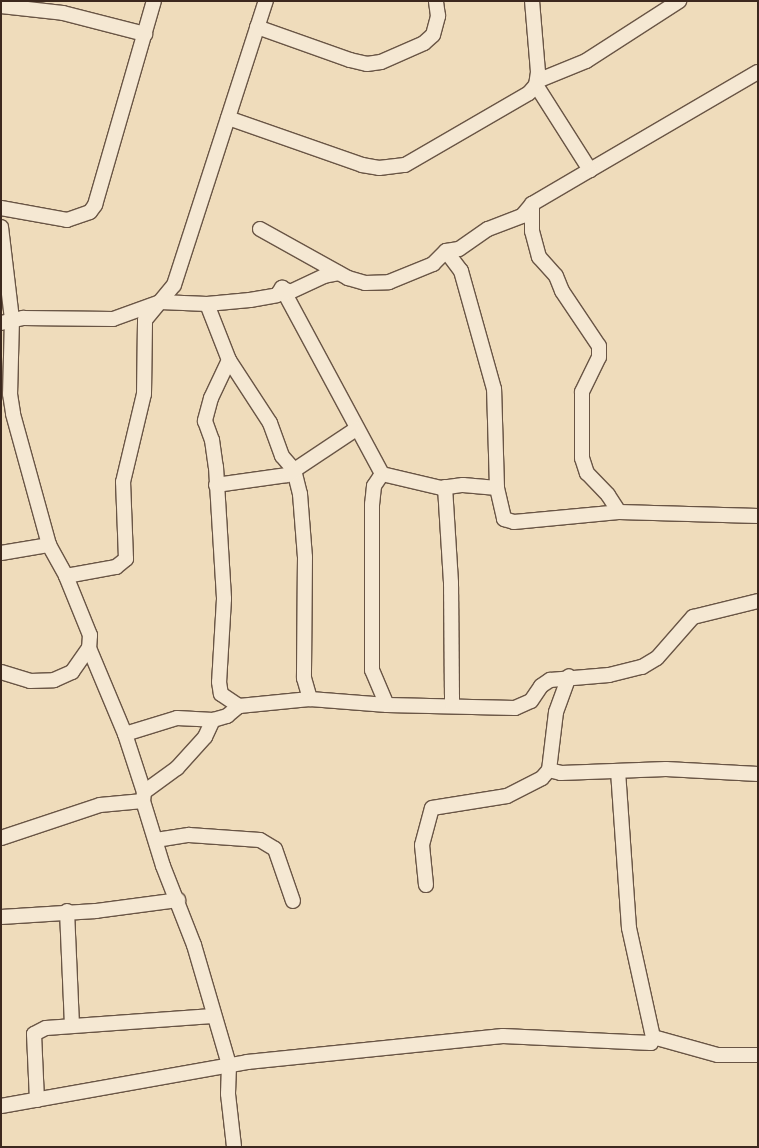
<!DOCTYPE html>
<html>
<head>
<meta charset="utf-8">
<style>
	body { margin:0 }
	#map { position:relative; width:759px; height:1148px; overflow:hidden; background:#efdcbb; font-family:Cardo,serif }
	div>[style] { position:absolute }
	.roads { filter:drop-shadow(1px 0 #695545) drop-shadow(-1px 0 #695545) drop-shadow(0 1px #695545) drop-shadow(0 -1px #695545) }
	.minor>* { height:14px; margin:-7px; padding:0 7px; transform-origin:7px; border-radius:7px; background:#f5e8d3 }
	span { translate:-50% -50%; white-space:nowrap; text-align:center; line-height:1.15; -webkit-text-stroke:4px #f5e8d3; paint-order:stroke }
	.frame { position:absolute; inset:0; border:2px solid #3c281e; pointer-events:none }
</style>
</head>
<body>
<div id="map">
	<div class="roads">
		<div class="minor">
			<div style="left:1px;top:6px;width:62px;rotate:6.4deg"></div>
			<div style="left:63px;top:13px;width:85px;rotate:14.4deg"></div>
			<div style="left:257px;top:27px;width:99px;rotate:19.5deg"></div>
			<div style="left:350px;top:60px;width:17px;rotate:13deg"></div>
			<div style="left:367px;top:64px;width:14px;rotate:-8deg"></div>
			<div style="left:381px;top:62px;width:47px;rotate:-23.8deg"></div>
			<div style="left:424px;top:43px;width:12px;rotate:-42deg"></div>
			<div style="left:433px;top:35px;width:20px;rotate:-75deg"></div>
			<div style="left:438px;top:16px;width:15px;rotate:-98deg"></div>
			<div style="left:537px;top:81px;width:53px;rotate:-22.2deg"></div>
			<div style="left:586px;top:61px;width:111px;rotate:-32.8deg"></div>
			<div style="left:536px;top:85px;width:101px;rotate:57.6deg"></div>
			<div style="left:590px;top:170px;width:194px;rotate:-30.3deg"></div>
			<div style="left:228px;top:118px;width:142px;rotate:19.3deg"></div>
			<div style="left:362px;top:165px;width:17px;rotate:10deg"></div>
			<div style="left:379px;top:168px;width:26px;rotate:-7deg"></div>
			<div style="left:405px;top:165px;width:143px;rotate:-30.1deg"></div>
			<div style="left:529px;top:93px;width:11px;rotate:-49deg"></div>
			<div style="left:536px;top:85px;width:13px;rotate:-81deg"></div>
			<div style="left:538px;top:72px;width:71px;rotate:-94.8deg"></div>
			<div style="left:532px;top:204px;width:27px;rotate:90deg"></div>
			<div style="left:532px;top:231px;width:27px;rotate:75deg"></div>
			<div style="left:539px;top:257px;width:25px;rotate:48deg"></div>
			<div style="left:556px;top:276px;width:16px;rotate:68deg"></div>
			<div style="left:562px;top:291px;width:66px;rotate:56.1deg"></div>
			<div style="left:599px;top:346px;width:11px;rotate:90deg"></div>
			<div style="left:599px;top:357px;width:39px;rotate:116deg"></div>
			<div style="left:582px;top:392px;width:66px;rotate:90deg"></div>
			<div style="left:582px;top:458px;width:16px;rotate:72deg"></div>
			<div style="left:587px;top:473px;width:30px;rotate:46deg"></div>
			<div style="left:608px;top:495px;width:20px;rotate:57deg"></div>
			<div style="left:1px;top:208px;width:67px;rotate:10.3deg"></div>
			<div style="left:67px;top:220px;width:24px;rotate:-19deg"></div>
			<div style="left:90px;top:212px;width:9px;rotate:-54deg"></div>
			<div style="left:95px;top:205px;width:212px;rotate:-73.9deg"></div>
			<div style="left:1px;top:227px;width:93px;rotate:83.2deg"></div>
			<div style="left:12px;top:319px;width:75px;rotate:91.5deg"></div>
			<div style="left:10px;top:394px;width:20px;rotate:81deg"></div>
			<div style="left:13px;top:414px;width:136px;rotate:74.6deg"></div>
			<div style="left:49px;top:545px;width:35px;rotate:61deg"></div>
			<div style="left:66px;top:576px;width:64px;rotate:67.9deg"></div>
			<div style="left:90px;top:635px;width:13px;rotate:94deg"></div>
			<div style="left:89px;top:648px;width:93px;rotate:67.3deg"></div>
			<div style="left:125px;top:734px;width:61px;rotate:71.9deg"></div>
			<div style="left:144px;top:792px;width:9px;rotate:96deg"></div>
			<div style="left:143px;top:801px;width:68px;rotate:72.9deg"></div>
			<div style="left:163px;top:866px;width:85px;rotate:68.6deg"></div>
			<div style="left:194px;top:945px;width:125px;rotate:73.7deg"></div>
			<div style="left:229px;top:1065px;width:29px;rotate:92deg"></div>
			<div style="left:228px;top:1094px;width:53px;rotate:83.5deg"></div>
			<div style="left:260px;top:229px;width:101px;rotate:29.1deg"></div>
			<div style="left:348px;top:278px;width:18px;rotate:16deg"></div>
			<div style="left:365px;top:283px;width:24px;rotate:-2deg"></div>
			<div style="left:389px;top:282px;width:48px;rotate:-22.2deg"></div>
			<div style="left:433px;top:264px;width:18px;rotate:-45deg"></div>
			<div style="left:446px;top:251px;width:13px;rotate:-9deg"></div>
			<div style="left:459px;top:249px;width:35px;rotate:-35deg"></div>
			<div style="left:488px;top:229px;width:36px;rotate:-21deg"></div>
			<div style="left:522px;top:216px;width:16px;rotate:-50deg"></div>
			<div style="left:532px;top:204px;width:67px;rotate:-30.4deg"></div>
			<div style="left:282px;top:288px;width:211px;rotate:61.7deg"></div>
			<div style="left:382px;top:474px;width:61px;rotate:13.3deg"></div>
			<div style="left:441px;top:488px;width:22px;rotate:-8deg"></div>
			<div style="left:463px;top:485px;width:34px;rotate:5deg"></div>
			<div style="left:497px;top:488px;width:99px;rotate:-91.7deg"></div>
			<div style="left:494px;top:389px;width:123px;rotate:-105.6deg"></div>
			<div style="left:461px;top:271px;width:25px;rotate:-127deg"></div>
			<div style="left:207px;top:304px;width:60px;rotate:68.6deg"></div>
			<div style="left:229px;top:360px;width:75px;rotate:56.9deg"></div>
			<div style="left:270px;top:423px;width:35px;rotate:70deg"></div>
			<div style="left:282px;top:456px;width:18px;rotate:49deg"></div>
			<div style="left:294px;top:470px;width:25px;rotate:76deg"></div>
			<div style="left:300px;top:494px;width:63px;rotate:85.5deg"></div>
			<div style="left:305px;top:557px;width:121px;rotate:90.5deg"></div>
			<div style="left:304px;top:678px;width:22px;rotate:74deg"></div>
			<div style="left:1px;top:323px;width:23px;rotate:-13deg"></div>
			<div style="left:23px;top:318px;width:90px;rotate:0.6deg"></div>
			<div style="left:113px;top:319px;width:50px;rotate:-19.9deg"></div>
			<div style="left:160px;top:302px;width:47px;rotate:2.4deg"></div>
			<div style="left:207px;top:304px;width:43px;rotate:-5.3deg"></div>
			<div style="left:250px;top:300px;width:27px;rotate:-10deg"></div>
			<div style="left:277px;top:295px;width:9px;rotate:-54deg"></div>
			<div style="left:282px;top:288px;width:9px;rotate:27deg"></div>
			<div style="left:290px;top:292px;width:38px;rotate:-25deg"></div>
			<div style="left:324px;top:276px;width:15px;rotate:-11deg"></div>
			<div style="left:229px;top:360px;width:42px;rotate:115.3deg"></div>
			<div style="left:211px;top:398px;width:24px;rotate:105deg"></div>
			<div style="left:205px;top:421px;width:20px;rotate:70deg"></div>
			<div style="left:212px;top:440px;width:27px;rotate:82deg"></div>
			<div style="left:216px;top:467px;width:132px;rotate:86.5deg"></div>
			<div style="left:224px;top:599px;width:83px;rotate:93.4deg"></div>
			<div style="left:219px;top:682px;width:12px;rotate:81deg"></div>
			<div style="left:221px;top:694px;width:22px;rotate:34deg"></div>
			<div style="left:239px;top:706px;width:71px;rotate:-5.6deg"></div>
			<div style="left:310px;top:699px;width:77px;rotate:4.5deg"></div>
			<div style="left:387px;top:705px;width:128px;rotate:1.3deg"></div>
			<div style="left:515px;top:708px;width:17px;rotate:-24deg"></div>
			<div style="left:531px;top:701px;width:18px;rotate:-56deg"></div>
			<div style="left:541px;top:686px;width:11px;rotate:-34deg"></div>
			<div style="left:550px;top:680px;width:59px;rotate:-4.8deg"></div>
			<div style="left:609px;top:675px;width:34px;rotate:-14deg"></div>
			<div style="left:642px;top:667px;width:17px;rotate:-31deg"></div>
			<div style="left:657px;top:658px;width:55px;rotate:-48.7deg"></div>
			<div style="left:693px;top:617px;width:67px;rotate:-13.8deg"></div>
			<div style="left:382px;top:474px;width:14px;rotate:124deg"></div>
			<div style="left:374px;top:486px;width:18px;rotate:96deg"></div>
			<div style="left:372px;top:504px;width:166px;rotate:90deg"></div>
			<div style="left:372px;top:670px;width:38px;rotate:67deg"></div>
			<div style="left:216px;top:485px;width:72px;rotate:-8deg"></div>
			<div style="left:287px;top:475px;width:83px;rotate:-33.7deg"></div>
			<div style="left:445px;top:487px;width:96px;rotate:86.4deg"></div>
			<div style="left:451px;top:583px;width:123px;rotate:89.5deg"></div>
			<div style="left:497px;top:488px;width:32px;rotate:77deg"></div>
			<div style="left:504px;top:519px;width:10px;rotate:17deg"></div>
			<div style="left:514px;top:522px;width:105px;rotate:-5.4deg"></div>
			<div style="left:619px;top:512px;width:139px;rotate:1.6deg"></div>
			<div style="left:1px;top:553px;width:49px;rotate:-9.5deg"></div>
			<div style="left:66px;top:576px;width:51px;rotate:-10.2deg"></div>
			<div style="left:116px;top:567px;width:13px;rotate:-39deg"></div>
			<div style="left:126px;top:559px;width:77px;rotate:-92.2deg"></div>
			<div style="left:123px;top:482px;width:90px;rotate:-76.6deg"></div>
			<div style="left:144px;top:394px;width:74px;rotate:-89.2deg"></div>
			<div style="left:145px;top:320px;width:45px;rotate:-50.4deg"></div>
			<div style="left:174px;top:285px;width:299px;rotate:-72.1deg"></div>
			<div style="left:1px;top:672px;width:30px;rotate:17deg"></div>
			<div style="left:30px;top:681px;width:24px;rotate:-2deg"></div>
			<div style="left:54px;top:680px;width:20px;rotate:-24deg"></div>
			<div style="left:72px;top:672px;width:29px;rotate:-55deg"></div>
			<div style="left:125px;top:734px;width:54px;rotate:-17.1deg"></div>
			<div style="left:177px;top:718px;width:36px;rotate:3deg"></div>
			<div style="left:213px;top:720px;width:15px;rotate:-16deg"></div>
			<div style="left:227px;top:716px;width:16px;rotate:-40deg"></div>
			<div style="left:549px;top:770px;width:12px;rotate:14deg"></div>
			<div style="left:561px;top:773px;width:105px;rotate:-2.2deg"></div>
			<div style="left:666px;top:769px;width:92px;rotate:3.1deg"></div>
			<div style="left:618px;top:771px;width:157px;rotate:86deg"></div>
			<div style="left:629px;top:928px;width:112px;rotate:77.6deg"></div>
			<div style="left:144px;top:792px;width:41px;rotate:-36deg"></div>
			<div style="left:177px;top:768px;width:42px;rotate:-47.9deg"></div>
			<div style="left:205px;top:737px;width:19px;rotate:-65deg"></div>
			<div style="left:1px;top:838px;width:104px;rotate:-18.4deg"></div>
			<div style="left:100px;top:805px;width:43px;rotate:-5.3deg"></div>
			<div style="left:156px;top:840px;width:33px;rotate:-9deg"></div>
			<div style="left:189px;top:835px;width:71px;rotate:4deg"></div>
			<div style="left:260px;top:840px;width:17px;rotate:31deg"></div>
			<div style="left:275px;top:849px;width:55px;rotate:70.9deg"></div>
			<div style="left:426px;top:885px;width:40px;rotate:-95.7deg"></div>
			<div style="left:422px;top:845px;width:38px;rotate:-75deg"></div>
			<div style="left:432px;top:808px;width:76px;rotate:-9.1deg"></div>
			<div style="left:507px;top:796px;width:39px;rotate:-27deg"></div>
			<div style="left:542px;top:778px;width:11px;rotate:-49deg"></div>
			<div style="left:549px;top:770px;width:58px;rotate:-83.1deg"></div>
			<div style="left:556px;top:712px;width:38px;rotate:-70deg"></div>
			<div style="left:67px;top:911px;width:115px;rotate:87.5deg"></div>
			<div style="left:1px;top:917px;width:95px;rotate:-3.6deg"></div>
			<div style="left:96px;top:911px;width:83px;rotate:-7.6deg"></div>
			<div style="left:37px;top:1100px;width:66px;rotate:-92.6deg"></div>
			<div style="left:34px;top:1034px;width:13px;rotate:-27deg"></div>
			<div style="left:46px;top:1028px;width:167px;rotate:-4.1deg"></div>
			<div style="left:1px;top:1106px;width:250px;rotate:-10.1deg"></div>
			<div style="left:247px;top:1062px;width:257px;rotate:-5.8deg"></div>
			<div style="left:503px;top:1036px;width:148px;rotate:2.7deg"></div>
			<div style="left:651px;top:1043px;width:6px;rotate:-72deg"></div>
			<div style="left:653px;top:1037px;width:67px;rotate:15.5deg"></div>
			<div style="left:718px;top:1055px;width:40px"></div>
		</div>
	</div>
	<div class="frame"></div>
</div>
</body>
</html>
